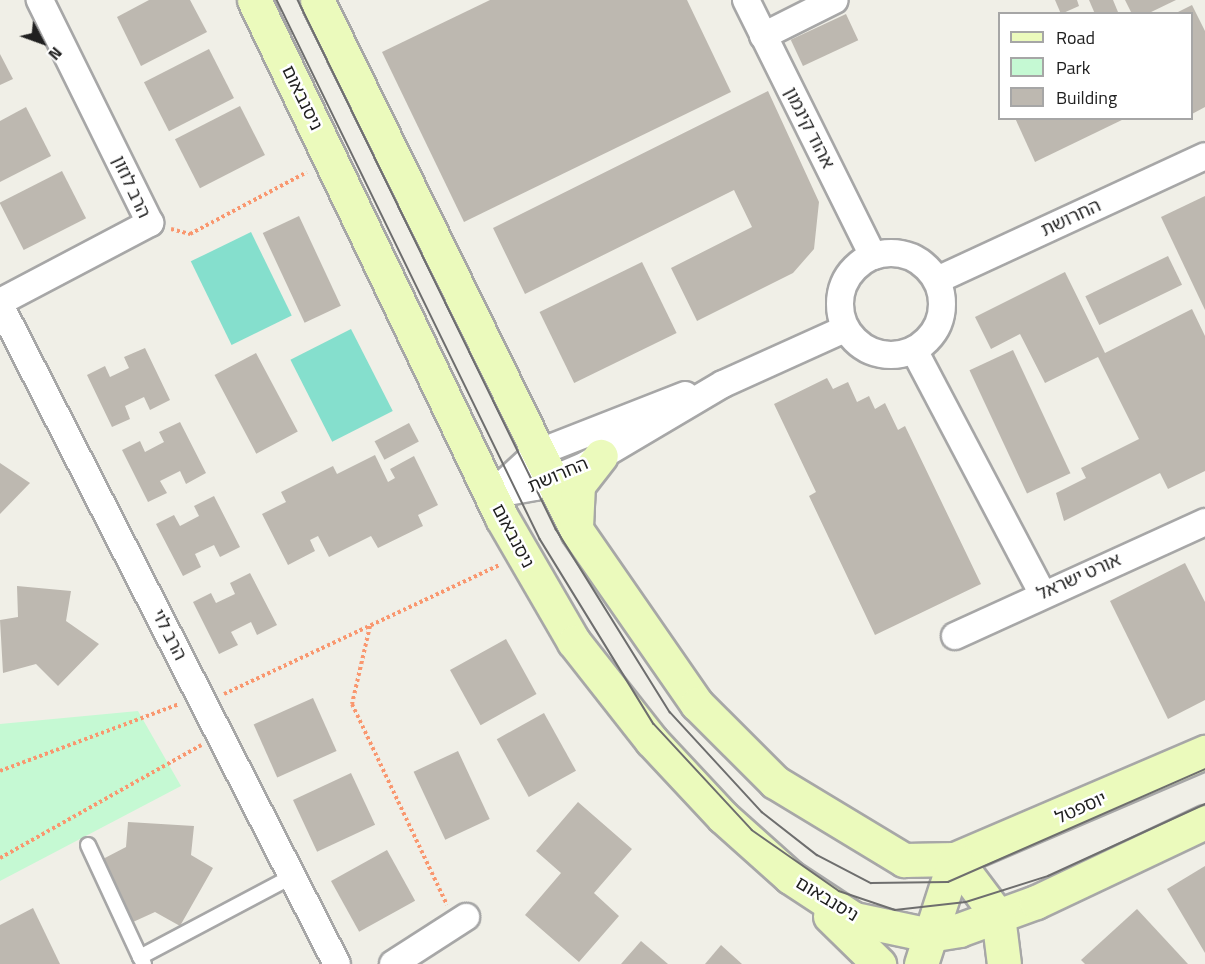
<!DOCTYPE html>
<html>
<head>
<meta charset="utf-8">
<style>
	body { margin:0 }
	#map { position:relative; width:1205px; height:964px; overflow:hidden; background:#f0efe7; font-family:"Titillium Web","Noto Sans Hebrew",sans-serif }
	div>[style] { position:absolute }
	.park>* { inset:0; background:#c5f9d3 }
	.pitch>* { inset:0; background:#85dfcd; transform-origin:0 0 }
	.building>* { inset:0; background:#bdb8b0; transform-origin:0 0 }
	.path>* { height:4px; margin-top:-2px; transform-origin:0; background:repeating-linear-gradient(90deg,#f9976f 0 3px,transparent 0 6px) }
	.roads { filter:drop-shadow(2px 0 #a7a7a7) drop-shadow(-2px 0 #a7a7a7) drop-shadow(0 2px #a7a7a7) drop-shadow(0 -2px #a7a7a7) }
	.lane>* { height:14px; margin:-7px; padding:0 7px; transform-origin:7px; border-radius:7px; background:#fff }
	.street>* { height:26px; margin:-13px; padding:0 13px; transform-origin:13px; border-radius:13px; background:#fff }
	.street>.ring { margin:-13px; padding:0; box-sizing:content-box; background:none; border:26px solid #fff; border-radius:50% }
	.secondary>* { height:33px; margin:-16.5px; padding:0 16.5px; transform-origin:16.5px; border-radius:16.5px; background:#ebfabc }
	.tram>* { height:1.5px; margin:-0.75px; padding:0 0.75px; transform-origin:0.75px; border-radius:0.75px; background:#6e6e6e }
	span { translate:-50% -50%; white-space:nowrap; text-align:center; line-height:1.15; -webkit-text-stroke:5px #fff; paint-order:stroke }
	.street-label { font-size:18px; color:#202020 }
	.legend { position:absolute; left:998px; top:12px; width:195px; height:108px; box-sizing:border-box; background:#fff; border:2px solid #a6a6a6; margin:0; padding:8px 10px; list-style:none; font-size:18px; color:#202020 }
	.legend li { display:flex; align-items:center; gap:12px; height:30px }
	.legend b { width:30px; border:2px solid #a6a6a6 }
	.north { position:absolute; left:12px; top:12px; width:60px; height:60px; -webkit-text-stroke:4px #fff; paint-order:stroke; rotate:131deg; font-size:16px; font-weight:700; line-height:24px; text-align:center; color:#202020 }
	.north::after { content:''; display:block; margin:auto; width:21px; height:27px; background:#202020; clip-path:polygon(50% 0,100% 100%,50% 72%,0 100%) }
</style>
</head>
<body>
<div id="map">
	<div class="park">
		<div style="clip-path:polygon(138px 711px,181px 786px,0 881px,0 724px)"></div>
	</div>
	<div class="pitch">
		<div style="left:251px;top:232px;width:93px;height:67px;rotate:64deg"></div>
		<div style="left:351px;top:329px;width:92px;height:68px;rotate:63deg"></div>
	</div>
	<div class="building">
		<div style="clip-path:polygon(149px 0,190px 0,207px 32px,141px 66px,117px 17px)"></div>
		<div style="clip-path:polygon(490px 0,687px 0,731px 92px,464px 222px,382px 52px)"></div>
		<div style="clip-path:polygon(1055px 0,1077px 0,1079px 6px,1061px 14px)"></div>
		<div style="clip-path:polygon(1089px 0,1113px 0,1118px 12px,1095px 14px)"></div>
		<div style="clip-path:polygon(1125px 0,1176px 0,1147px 14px,1132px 14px)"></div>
		<div style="clip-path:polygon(1192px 5px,1205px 31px,1205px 107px,1192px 114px,1192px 14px,1174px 14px)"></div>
		<div style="left:846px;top:14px;width:29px;height:61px;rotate:65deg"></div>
		<div style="left:209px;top:49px;width:55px;height:73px;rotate:63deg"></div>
		<div style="clip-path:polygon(0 54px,13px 79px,0 85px)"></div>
		<div style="clip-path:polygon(768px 91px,819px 202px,814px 249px,793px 273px,697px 321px,671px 268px,752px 227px,734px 190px,525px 294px,493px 228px)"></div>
		<div style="left:240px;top:106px;width:55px;height:73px;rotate:63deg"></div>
		<div style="clip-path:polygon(26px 107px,51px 156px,0 182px,0 121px)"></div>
		<div style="clip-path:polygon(1015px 118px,1126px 118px,1035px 162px)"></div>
		<div style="left:62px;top:171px;width:53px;height:70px;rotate:63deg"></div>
		<div style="clip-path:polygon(1205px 196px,1205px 310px,1161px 217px)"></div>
		<div style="left:299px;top:216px;width:99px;height:40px;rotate:65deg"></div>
		<div style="left:1168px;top:256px;width:32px;height:92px;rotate:64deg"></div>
		<div style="left:642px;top:262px;width:79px;height:114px;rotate:64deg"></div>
		<div style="clip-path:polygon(1065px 272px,1105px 353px,1192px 309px,1205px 336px,1205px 471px,1168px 489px,1160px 473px,1064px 521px,1056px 493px,1086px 478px,1081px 468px,1139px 439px,1098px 357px,1045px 383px,1020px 334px,991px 349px,975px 317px)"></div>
		<div style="clip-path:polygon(145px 348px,170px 400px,150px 410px,144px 397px,125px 406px,130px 419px,112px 427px,87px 375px,105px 366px,110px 377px,129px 368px,124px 357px)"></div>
		<div style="left:1013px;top:350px;width:136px;height:48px;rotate:65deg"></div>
		<div style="left:256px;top:353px;width:89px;height:47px;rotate:62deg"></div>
		<div style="clip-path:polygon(827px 378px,833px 389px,848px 382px,857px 402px,869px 396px,875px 409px,885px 403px,898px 430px,905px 426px,981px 584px,875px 635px,809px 496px,816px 492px,774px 404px)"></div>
		<div style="clip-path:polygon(180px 422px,206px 473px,186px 484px,180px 471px,160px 481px,167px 493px,148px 502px,122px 450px,140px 441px,145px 452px,164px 442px,159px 432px)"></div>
		<div style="left:409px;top:423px;width:21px;height:39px;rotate:62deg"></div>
		<div style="clip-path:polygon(375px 455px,388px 482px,395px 478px,390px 469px,414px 456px,438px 505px,418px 515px,423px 526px,378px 548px,371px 536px,329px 557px,318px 536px,310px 540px,315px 551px,288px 565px,262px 514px,286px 502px,281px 492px,333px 466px,337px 474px)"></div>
		<div style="clip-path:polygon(0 463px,30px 483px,0 514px)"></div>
		<div style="clip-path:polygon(214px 496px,240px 547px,220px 557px,214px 545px,195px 554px,201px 567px,183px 576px,156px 524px,174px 515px,180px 526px,199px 516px,194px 506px)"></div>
		<div style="clip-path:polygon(1185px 563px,1205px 602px,1205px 700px,1168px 719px,1110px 601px)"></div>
		<div style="clip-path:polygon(250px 573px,277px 625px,257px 635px,251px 622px,231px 632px,238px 645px,219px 654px,193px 602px,211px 593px,216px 603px,235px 594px,230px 583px)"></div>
		<div style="clip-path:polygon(17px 586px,71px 591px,66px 621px,99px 644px,58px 686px,36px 664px,3px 673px,0 620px,18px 617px)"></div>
		<div style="left:506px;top:639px;width:63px;height:64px;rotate:61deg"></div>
		<div style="left:313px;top:698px;width:58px;height:65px;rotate:66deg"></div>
		<div style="left:544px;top:713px;width:66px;height:54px;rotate:61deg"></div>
		<div style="left:458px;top:751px;width:75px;height:49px;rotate:65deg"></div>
		<div style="left:351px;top:773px;width:57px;height:64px;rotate:65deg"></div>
		<div style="clip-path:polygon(578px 802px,632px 849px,594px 893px,619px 916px,579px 962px,525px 915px,561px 873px,536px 851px)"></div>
		<div style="clip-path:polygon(128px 822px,194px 826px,191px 855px,213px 868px,180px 926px,155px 912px,133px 922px,101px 860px,126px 847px)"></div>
		<div style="left:387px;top:850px;width:58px;height:64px;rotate:61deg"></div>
		<div style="clip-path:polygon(1205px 866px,1205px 953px,1167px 889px)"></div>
		<div style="clip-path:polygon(33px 908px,60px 964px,0 964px,0 925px)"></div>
		<div style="clip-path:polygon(1137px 909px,1188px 964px,1085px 964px,1081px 960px)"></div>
		<div style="clip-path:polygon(641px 941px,668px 964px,621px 964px)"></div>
		<div style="clip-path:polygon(721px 945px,742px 964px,705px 964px)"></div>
	</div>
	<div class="path">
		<div style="left:171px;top:229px;width:20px;rotate:15deg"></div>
		<div style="left:190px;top:234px;width:132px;rotate:-27.9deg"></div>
		<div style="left:370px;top:626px;width:80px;rotate:103deg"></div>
		<div style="left:352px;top:704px;width:222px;rotate:64.7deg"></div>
		<div style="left:224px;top:694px;width:305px;rotate:-25.1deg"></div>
		<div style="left:0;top:771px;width:191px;rotate:-20.5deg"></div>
		<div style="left:0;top:858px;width:231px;rotate:-29.3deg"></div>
	</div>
	<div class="roads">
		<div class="lane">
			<div style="left:88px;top:845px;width:123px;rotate:65.1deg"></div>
			<div style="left:144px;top:964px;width:8px;rotate:-120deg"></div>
			<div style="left:140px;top:957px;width:173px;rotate:-27.9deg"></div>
		</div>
		<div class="street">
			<div style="left:746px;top:0;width:286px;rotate:63.6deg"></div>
			<div style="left:763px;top:36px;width:80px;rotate:-26.6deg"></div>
			<div class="ring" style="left:840px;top:253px;width:76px;height:76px"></div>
			<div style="left:937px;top:280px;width:295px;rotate:-24.8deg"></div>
			<div style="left:0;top:302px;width:170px;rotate:-27.8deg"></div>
			<div style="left:150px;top:223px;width:249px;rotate:-116.3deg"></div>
			<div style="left:0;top:305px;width:740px;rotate:62.92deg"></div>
			<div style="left:914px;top:350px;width:275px;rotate:62.2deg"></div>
			<div style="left:491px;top:495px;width:45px;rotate:-10.3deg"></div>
			<div style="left:535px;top:487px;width:56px;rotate:-23.3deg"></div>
			<div style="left:586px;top:465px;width:159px;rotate:-30.6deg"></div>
			<div style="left:723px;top:384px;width:134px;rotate:-24.3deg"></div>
			<div style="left:491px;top:495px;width:62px;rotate:-42.4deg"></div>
			<div style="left:537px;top:453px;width:159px;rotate:-21.4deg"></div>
			<div style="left:955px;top:636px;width:275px;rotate:-24.5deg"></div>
			<div style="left:393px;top:964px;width:87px;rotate:-32.8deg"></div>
		</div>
		<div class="secondary">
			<div style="left:254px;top:0;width:574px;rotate:64.42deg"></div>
			<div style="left:502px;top:518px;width:143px;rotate:59.9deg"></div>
			<div style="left:574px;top:642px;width:125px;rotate:51.8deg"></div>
			<div style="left:651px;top:740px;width:105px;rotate:46.9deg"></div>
			<div style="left:723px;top:817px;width:90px;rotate:41.8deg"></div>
			<div style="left:790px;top:877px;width:77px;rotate:33.3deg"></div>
			<div style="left:854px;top:919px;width:77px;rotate:12deg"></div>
			<div style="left:929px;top:935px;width:30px;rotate:-9deg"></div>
			<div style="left:959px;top:930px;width:82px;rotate:-20deg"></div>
			<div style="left:1036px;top:902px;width:187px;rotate:-25.3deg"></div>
			<div style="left:317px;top:0;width:591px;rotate:63.91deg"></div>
			<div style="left:577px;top:531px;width:211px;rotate:55.3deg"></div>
			<div style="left:697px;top:704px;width:110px;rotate:45deg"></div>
			<div style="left:775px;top:782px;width:151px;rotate:31.2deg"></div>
			<div style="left:904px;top:860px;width:51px;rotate:-1.1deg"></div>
			<div style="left:955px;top:859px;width:272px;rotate:-23.2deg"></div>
			<div style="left:576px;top:527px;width:42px;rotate:-87.3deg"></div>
			<div style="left:578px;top:485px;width:37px;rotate:-52deg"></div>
			<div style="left:955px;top:859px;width:71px;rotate:53deg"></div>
			<div style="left:998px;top:916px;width:48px;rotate:82.9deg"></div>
			<div style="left:830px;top:916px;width:69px;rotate:44.4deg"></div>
			<div style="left:921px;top:964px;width:110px;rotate:-72.1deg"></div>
		</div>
	</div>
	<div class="tram">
		<div style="left:277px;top:0;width:600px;rotate:63.99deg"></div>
		<div style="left:540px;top:539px;width:217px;rotate:58.4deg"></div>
		<div style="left:654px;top:724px;width:144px;rotate:47.2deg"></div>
		<div style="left:752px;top:830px;width:106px;rotate:35deg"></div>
		<div style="left:839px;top:891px;width:59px;rotate:18.7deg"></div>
		<div style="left:895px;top:910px;width:71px;rotate:-6.4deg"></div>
		<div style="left:966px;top:902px;width:86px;rotate:-17.6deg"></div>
		<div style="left:1048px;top:876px;width:173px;rotate:-24.6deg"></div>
		<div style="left:298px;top:0;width:589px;rotate:64deg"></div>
		<div style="left:556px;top:529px;width:216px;rotate:58.1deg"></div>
		<div style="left:670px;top:712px;width:136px;rotate:47.4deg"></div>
		<div style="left:762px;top:812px;width:70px;rotate:38deg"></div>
		<div style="left:817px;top:855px;width:61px;rotate:27.4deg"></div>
		<div style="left:871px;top:883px;width:77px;rotate:-0.7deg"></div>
		<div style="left:948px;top:882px;width:281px;rotate:-23.7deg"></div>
	</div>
	<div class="street-label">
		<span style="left:302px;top:98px;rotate:64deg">ניסנבאום</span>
		<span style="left:809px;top:128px;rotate:63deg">אהוד קינמון</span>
		<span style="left:131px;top:187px;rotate:65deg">הרב לוזון</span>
		<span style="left:1071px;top:218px;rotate:-25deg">החרושת</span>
		<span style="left:558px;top:475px;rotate:-23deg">החרושת</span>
		<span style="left:513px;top:536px;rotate:62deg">ניסנבאום</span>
		<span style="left:1079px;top:577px;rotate:-24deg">אורט ישראל</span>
		<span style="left:169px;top:635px;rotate:63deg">הרב לוי</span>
		<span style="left:1081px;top:808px;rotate:-24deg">יוספטל</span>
		<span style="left:827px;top:899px;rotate:31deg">ניסנבאום</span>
	</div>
	<ul class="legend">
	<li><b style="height:8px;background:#ebfabc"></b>Road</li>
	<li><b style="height:16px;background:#c5f9d3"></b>Park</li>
	<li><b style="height:16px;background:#bdb8b0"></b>Building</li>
	</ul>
	<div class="north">N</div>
</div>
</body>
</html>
